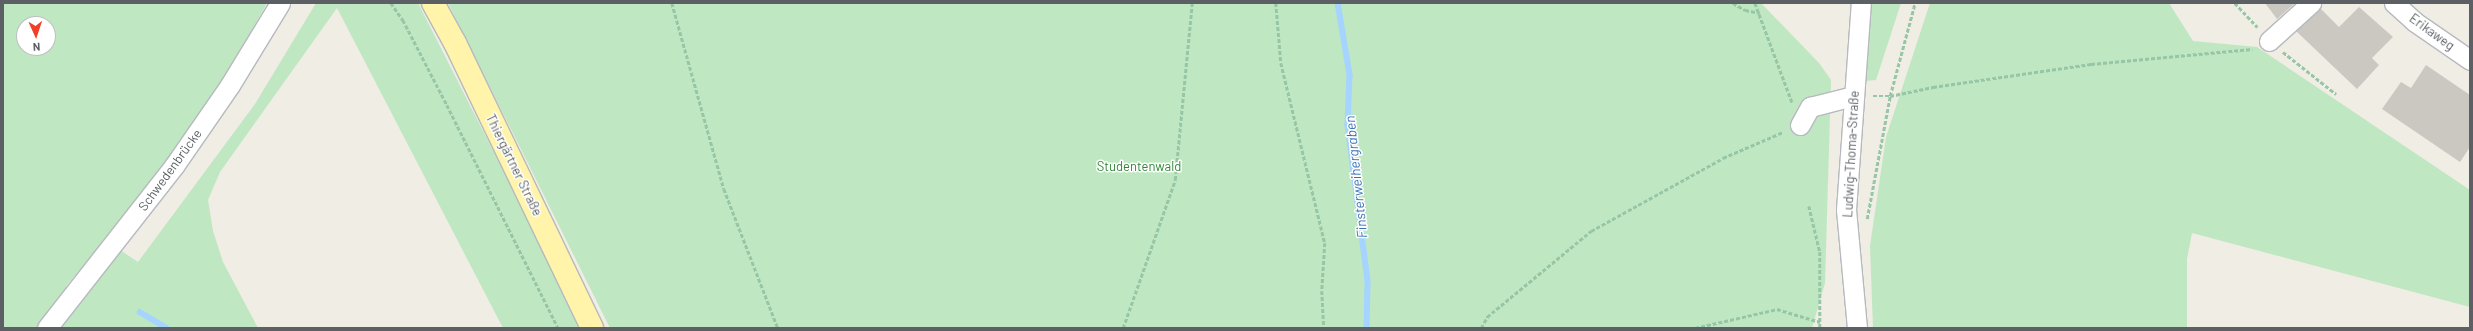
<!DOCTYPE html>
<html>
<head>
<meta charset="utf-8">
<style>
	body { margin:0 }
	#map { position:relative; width:2473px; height:331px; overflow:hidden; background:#efede4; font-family:Barlow,sans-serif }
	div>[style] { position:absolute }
	.green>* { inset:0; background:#bfe7c1 }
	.stream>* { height:5.5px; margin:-2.75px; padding:0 2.75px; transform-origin:2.75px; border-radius:2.75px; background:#a4d4ff }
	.building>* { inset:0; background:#cac8c1 }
	.path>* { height:2.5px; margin-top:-1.25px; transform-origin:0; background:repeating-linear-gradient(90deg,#97c6a6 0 4px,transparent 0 6px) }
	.roads { filter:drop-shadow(1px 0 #b6b9be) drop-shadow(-1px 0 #b6b9be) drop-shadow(0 1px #b6b9be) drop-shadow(0 -1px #b6b9be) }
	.minor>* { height:19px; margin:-9.5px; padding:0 9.5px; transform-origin:9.5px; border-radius:9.5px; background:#fff }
	.major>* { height:22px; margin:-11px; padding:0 11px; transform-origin:11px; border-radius:11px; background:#fff4a9 }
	span { translate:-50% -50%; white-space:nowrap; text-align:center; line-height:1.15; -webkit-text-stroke:3px #fff; paint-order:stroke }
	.street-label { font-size:13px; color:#5c6065 }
	.park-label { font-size:13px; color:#318639 }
	.water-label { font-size:14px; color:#3c73b6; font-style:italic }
	.frame { position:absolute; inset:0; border:4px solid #5c6065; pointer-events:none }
	.north { position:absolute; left:16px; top:16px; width:40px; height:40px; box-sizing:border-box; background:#fff; border:1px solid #bebfc1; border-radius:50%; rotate:177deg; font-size:11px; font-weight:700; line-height:16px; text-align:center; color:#5c6065 }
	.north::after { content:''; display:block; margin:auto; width:14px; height:18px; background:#f04029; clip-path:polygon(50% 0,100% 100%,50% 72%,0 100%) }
</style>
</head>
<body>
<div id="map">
	<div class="green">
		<div style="clip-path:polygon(evenodd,3px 3px,267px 3px,222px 84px,169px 165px,66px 286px,84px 290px,120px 250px,138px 262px,255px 104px,316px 3px,418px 3px,583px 328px,503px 328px,337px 8px,220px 172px,208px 200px,213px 231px,223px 262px,258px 328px,3px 328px,3px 3px,24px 24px,48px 24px,48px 48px,24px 48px,24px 24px)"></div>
		<div style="clip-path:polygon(448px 3px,1761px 3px,1819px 63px,1831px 80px,1825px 283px,1812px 328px,610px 328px)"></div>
		<div style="clip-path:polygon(1872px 3px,1901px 3px,1876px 80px,1865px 81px,1857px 75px)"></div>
		<div style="clip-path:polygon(1930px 3px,2169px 3px,2193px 41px,2257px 47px,2470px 190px,2470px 307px,2192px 233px,2187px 259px,2187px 328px,1873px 328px,1870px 246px,1886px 137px)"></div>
	</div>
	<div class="stream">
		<div style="left:1338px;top:3px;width:73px;rotate:80.5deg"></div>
		<div style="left:1350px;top:75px;width:50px;rotate:92.3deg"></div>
		<div style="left:1348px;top:125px;width:158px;rotate:82.7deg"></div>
		<div style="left:1368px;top:282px;width:46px;rotate:91.2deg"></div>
		<div style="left:140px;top:312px;width:31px;rotate:31deg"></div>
	</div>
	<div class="building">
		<div style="clip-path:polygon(2265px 3px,2295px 3px,2277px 19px)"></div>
		<div style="clip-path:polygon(2359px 7px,2393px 37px,2372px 58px,2379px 65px,2357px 89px,2296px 31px,2320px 8px,2339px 27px)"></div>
		<div style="clip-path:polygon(2426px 65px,2470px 95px,2470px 147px,2460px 162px,2382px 109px,2401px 82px,2411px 88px)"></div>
	</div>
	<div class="path">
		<div style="left:391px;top:3px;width:21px;rotate:55deg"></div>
		<div style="left:403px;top:20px;width:96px;rotate:62.6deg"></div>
		<div style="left:447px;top:105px;width:249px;rotate:63.5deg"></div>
		<div style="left:672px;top:3px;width:193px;rotate:74.4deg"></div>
		<div style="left:724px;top:189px;width:149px;rotate:68.8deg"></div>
		<div style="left:1276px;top:3px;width:60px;rotate:85.2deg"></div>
		<div style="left:1281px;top:63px;width:185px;rotate:76.3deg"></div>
		<div style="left:1325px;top:243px;width:48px;rotate:93.6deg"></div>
		<div style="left:1322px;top:291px;width:37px;rotate:87deg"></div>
		<div style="left:1733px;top:3px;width:14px;rotate:30deg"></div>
		<div style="left:1745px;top:10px;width:15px;rotate:11deg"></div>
		<div style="left:1755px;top:3px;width:106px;rotate:69.5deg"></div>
		<div style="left:2235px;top:3px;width:33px;rotate:47deg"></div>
		<div style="left:2283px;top:52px;width:68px;rotate:38.4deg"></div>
		<div style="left:1873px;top:96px;width:17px"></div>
		<div style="left:1890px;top:96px;width:44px;rotate:-11.8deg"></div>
		<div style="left:1933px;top:87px;width:160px;rotate:-8.3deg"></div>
		<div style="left:2091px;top:64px;width:162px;rotate:-5.3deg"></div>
		<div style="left:1809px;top:206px;width:47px;rotate:76.6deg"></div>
		<div style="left:1820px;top:252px;width:76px;rotate:90deg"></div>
		<div style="left:1867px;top:219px;width:125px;rotate:-79.4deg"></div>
		<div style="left:1890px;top:96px;width:96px;rotate:-75deg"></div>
		<div style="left:1123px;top:328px;width:157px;rotate:-70.6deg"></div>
		<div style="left:1175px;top:180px;width:178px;rotate:-84.5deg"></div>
		<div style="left:1481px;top:328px;width:13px;rotate:-61deg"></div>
		<div style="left:1487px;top:317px;width:135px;rotate:-39.6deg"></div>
		<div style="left:1591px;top:231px;width:151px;rotate:-28.9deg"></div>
		<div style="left:1723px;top:158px;width:65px;rotate:-23.4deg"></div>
		<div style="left:1695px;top:328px;width:84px;rotate:-13deg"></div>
		<div style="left:1777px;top:309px;width:45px;rotate:16.8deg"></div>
	</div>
	<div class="roads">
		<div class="minor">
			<div style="left:2394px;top:3px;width:28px;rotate:42deg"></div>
			<div style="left:2415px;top:22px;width:67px;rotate:34.6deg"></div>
			<div style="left:2269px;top:41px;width:57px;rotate:-42.1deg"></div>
			<div style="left:1800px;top:125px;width:21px;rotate:-61deg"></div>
			<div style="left:1810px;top:107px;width:44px;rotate:-14.3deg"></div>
			<div style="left:47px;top:328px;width:206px;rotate:-51.9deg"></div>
			<div style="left:174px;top:166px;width:98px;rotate:-55.3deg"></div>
			<div style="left:230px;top:85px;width:96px;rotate:-58.6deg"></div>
			<div style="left:1857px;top:328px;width:119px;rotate:-95.3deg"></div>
			<div style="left:1846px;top:210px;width:208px;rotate:-85.9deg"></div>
		</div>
		<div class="major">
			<div style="left:433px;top:3px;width:46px;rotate:61.2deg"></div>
			<div style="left:455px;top:43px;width:316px;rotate:64.3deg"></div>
		</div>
	</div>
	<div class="street-label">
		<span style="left:2432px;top:32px;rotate:36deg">Erikaweg</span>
		<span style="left:1851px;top:154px;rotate:-87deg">Ludwig-Thoma-Straße</span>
		<span style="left:514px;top:165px;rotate:64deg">Thiergärtner Straße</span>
		<span style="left:170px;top:170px;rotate:-54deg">Schwedenbrücke</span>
	</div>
	<div class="park-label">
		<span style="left:1139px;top:166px">Studentenwald</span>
	</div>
	<div class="water-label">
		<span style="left:1356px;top:177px;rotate:-96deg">Finsterweihergraben</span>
	</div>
	<div class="frame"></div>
	<div class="north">N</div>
</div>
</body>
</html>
